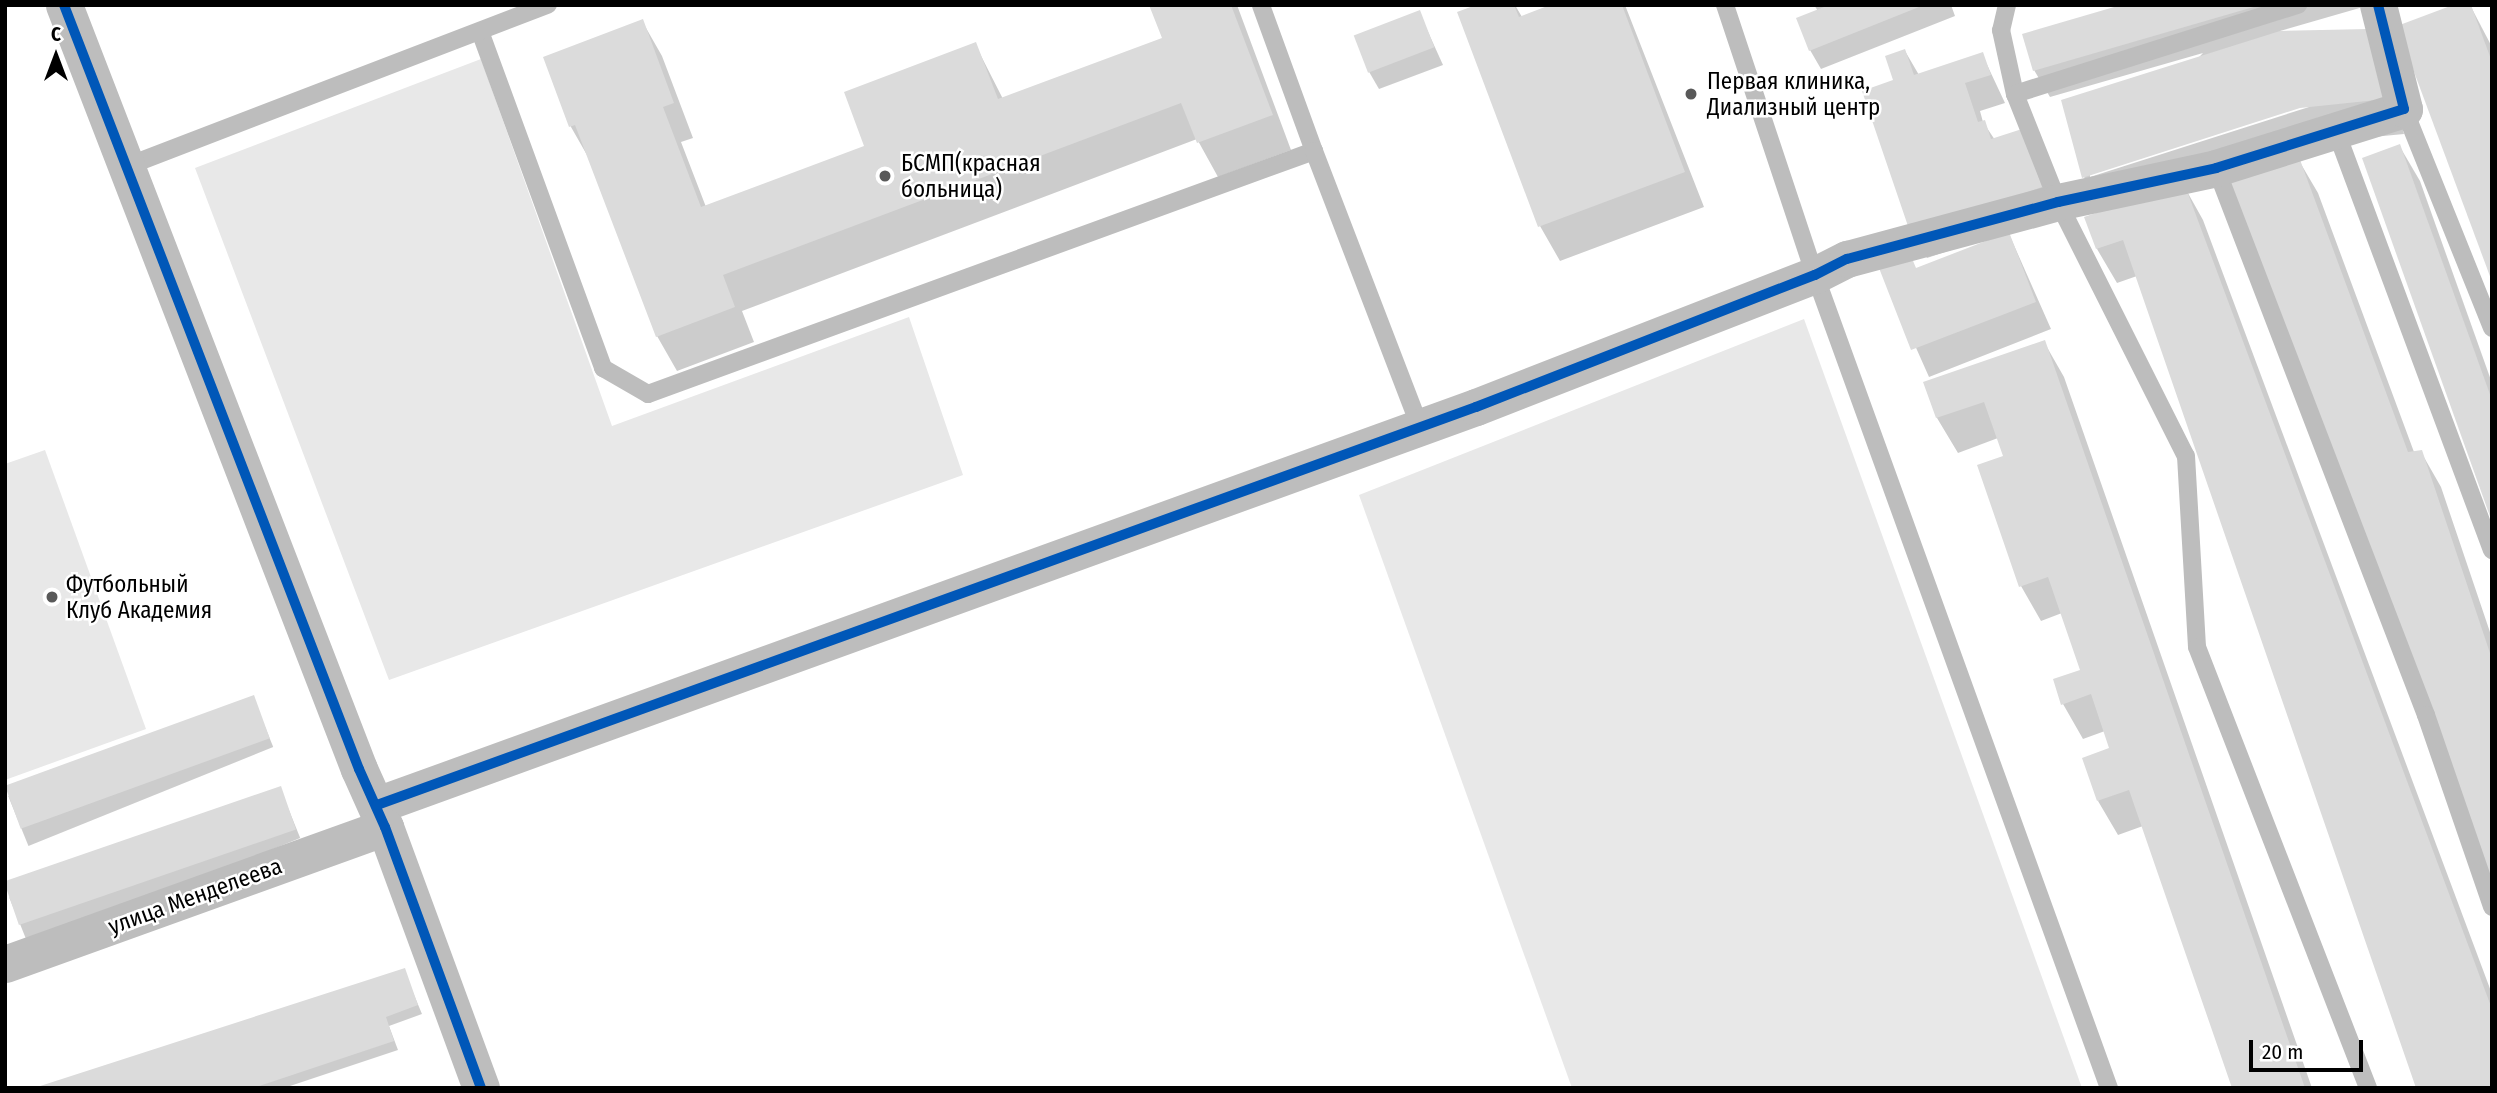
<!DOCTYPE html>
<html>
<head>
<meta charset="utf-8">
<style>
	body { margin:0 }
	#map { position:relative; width:2497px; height:1093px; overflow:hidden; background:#fff; font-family:"Fira Sans Condensed",sans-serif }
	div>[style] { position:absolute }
	.green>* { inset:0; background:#e8e8e8 }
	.shadow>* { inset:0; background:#0003; transform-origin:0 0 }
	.building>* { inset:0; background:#dbdbdb; transform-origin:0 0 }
	.lane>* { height:18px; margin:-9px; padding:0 9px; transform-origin:9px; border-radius:9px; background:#bdbdbd }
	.street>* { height:37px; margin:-18.5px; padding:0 18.5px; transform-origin:18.5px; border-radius:18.5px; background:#bdbdbd }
	.cycleway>* { height:10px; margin:-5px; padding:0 5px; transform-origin:5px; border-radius:5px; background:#0057b8 }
	.dots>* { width:19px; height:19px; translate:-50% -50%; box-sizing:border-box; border:4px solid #fff; border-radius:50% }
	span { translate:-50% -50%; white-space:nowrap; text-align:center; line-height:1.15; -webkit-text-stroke:5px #fff; paint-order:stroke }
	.poi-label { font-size:23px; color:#000 }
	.left { translate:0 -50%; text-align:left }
	.street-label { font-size:23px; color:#000 }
	.frame { position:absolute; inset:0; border:7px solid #000; pointer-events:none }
	.north { position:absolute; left:21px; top:21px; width:70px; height:70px; -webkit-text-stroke:5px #fff; paint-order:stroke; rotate:0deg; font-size:19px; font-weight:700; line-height:28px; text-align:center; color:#000 }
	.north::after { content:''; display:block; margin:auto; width:24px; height:32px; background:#000; clip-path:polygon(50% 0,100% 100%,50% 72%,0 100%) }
	.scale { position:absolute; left:2249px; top:1040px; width:114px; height:32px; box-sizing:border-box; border:4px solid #000; border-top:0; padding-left:9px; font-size:21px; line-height:24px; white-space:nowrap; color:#000; -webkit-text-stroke:5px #fff; paint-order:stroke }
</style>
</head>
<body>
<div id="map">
	<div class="green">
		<div style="clip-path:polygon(481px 59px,612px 426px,909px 317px,963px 475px,389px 680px,195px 168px)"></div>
		<div style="clip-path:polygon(1804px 319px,2082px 1088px,1572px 1088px,1359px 495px)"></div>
		<div style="clip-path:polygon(45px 450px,146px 729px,5px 780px,5px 464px)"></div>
	</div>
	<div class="shadow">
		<div style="clip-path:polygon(1151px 5px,1237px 5px,1291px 150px,1218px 177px,1197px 139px,742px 311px,754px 342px,677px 371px,657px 336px,591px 162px,571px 127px,545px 58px,642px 21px,662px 56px,693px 138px,681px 142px,706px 207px,866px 147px,975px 44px,1003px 99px,1164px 39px)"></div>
		<div style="clip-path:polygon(1480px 5px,1515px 5px,1522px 17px,1555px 5px,1625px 5px,1704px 207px,1560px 261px,1540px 226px,1459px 13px)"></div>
		<div style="clip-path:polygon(1814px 5px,1951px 5px,1955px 16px,1821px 69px,1810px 50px,1818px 11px)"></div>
		<div style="clip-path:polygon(evenodd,2127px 5px,2370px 5px,2280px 31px,2387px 66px,2404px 134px,2321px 142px,2184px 186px,2203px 220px,2492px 994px,2492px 1088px,2137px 276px,2117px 283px,2097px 249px,2104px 212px,2084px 177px,2203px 53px,2050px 97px,2034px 70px,2127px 5px,2308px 103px,2309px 107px,2090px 177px,2090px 173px,2308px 103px)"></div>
		<div style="clip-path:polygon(2470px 5px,2492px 47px,2492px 274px,2400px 27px)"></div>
		<div style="clip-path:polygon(1419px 12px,1443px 65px,1379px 89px,1368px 70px)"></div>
		<div style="clip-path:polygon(1905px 51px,1919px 75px,1982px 54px,2005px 103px,1980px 111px,1983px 122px,1995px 140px,2021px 131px,2056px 215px,1927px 258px,1911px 231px,1895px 81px)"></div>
		<div style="clip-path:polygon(2400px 147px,2420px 181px,2492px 383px,2492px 518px)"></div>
		<div style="clip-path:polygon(2298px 159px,2318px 193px,2414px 452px,2421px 452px,2441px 487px,2492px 638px,2492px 902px)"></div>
		<div style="clip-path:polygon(2009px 234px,2051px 329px,1929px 377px,1881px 269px,1917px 270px)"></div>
		<div style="clip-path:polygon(2044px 342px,2064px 377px,2312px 1088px,2234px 1088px,2143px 826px,2118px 835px,2098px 801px,2112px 750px,2105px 731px,2083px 739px,2063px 704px,2082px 671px,2062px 613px,2041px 621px,2021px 586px,2005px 457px,1998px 438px,1958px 453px,1937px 418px,1925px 383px)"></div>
		<div style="left:253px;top:697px;width:54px;height:264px;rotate:68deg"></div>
		<div style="left:280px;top:788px;width:54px;height:292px;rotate:68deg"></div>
		<div style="clip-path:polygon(404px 971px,422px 1014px,389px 1026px,398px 1050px,284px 1088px,38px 1088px)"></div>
	</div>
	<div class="building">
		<div style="clip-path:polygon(1149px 5px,1231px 5px,1273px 115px,1197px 143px,1181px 103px,723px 275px,735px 307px,656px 337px,575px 125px,569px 127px,543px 57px,643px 19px,674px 103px,663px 107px,701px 207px,864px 146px,844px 92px,976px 42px,998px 99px,1162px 38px)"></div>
		<div style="clip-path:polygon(1476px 5px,1514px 5px,1519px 17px,1550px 5px,1622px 5px,1685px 172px,1538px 227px,1457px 12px)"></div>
		<div style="clip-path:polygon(1829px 5px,1924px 5px,1809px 51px,1796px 18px)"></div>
		<div style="clip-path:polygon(2121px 5px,2257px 5px,2257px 6px,2033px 71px,2022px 34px)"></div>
		<div style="clip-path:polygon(2453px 5px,2471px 5px,2492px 62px,2491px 279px,2397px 26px)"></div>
		<div style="left:1420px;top:10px;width:40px;height:71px;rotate:69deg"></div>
		<div style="clip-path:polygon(2368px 29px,2386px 99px,2300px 108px,2082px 178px,2061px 100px,2280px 31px)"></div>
		<div style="clip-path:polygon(1905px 49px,1914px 75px,1983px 52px,1991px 75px,1965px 83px,1978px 122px,1985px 120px,1991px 139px,2022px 129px,2042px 187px,1910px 232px,1862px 91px,1893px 80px,1885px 56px)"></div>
		<div style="clip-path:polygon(2400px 144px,2492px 400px,2492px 522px,2362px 158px)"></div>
		<div style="clip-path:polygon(2299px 157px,2408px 452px,2422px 450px,2492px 659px,2492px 907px,2229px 182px)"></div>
		<div style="clip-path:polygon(2184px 183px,2492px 1009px,2492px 1088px,2416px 1088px,2123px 240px,2096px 249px,2084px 217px)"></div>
		<div style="clip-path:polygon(2009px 232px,2036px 302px,1911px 350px,1879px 268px,1911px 256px,1916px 268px)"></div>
		<div style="clip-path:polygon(2045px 340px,2305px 1088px,2232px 1088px,2129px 790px,2097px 801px,2082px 758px,2109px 748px,2091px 694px,2061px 705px,2053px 679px,2080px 670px,2048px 577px,2019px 587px,1977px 465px,2003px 456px,1984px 402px,1936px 418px,1923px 382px)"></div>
		<div style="left:254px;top:695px;width:46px;height:265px;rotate:70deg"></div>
		<div style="left:281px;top:786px;width:46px;height:293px;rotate:71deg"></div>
		<div style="clip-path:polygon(405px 968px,418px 1005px,386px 1017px,394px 1041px,253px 1088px,34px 1088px)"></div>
	</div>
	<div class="lane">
		<div style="left:1725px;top:5px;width:285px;rotate:71.6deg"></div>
		<div style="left:1815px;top:275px;width:865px;rotate:70.12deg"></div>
		<div style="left:2007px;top:5px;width:26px;rotate:103deg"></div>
		<div style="left:2001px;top:30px;width:66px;rotate:77.7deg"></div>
		<div style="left:2015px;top:94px;width:116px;rotate:68.3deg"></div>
		<div style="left:2058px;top:202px;width:284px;rotate:63.3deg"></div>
		<div style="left:2186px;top:456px;width:191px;rotate:86.7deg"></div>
		<div style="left:2197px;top:647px;width:473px;rotate:68.8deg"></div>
		<div style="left:481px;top:34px;width:356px;rotate:69.9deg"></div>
		<div style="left:603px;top:368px;width:52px;rotate:30deg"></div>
		<div style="left:648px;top:394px;width:709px;rotate:-20.05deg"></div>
		<div style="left:1314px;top:151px;width:155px;rotate:-110deg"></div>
		<div style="left:2015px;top:94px;width:297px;rotate:-17.5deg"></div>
		<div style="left:2404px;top:109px;width:236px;rotate:68.1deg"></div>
		<div style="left:2336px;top:131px;width:447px;rotate:69.6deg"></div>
		<div style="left:1314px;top:151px;width:296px;rotate:69deg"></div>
		<div style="left:125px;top:167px;width:453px;rotate:-21deg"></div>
		<div style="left:2216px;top:168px;width:586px;rotate:69deg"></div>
		<div style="left:2426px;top:715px;width:203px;rotate:71deg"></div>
	</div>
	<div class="street">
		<div style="left:64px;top:5px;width:819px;rotate:68.89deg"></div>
		<div style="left:359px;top:769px;width:64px;rotate:65.9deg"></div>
		<div style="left:385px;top:827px;width:278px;rotate:69.8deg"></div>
		<div style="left:377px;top:805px;width:1169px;rotate:-19.91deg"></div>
		<div style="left:1476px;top:407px;width:364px;rotate:-21.3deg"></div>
		<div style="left:1815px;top:275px;width:36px;rotate:-27deg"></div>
		<div style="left:1847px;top:259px;width:219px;rotate:-15.1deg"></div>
		<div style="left:2058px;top:202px;width:162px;rotate:-12.1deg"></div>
		<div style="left:2216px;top:168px;width:197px;rotate:-17.4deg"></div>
		<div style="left:2404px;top:109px;width:107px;rotate:-104deg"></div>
		<div style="left:5px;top:964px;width:404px;rotate:-19.8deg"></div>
	</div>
	<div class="cycleway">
		<div style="left:64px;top:5px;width:819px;rotate:68.89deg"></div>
		<div style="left:359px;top:769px;width:64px;rotate:65.9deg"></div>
		<div style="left:385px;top:827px;width:278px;rotate:69.8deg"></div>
		<div style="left:377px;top:805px;width:1169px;rotate:-19.91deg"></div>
		<div style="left:1476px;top:407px;width:364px;rotate:-21.3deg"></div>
		<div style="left:1815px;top:275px;width:36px;rotate:-27deg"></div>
		<div style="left:1847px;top:259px;width:219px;rotate:-15.1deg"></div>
		<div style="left:2058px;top:202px;width:162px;rotate:-12.1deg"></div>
		<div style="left:2216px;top:168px;width:197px;rotate:-17.4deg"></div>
		<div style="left:2404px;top:109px;width:107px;rotate:-104deg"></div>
	</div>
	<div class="dots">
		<div style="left:1691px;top:94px;background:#595959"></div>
		<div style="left:885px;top:176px;background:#595959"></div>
		<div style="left:52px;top:597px;background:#595959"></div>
	</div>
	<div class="poi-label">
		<span class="left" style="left:1707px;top:94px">Первая клиника,<br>Диализный центр</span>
		<span class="left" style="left:901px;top:176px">БСМП(красная<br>больница)</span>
		<span class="left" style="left:66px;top:597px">Футбольный<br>Клуб Академия</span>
	</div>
	<div class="street-label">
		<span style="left:195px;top:896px;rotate:-20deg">улица Менделеева</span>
	</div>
	<div class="frame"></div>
	<div class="north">С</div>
	<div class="scale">20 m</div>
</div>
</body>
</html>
